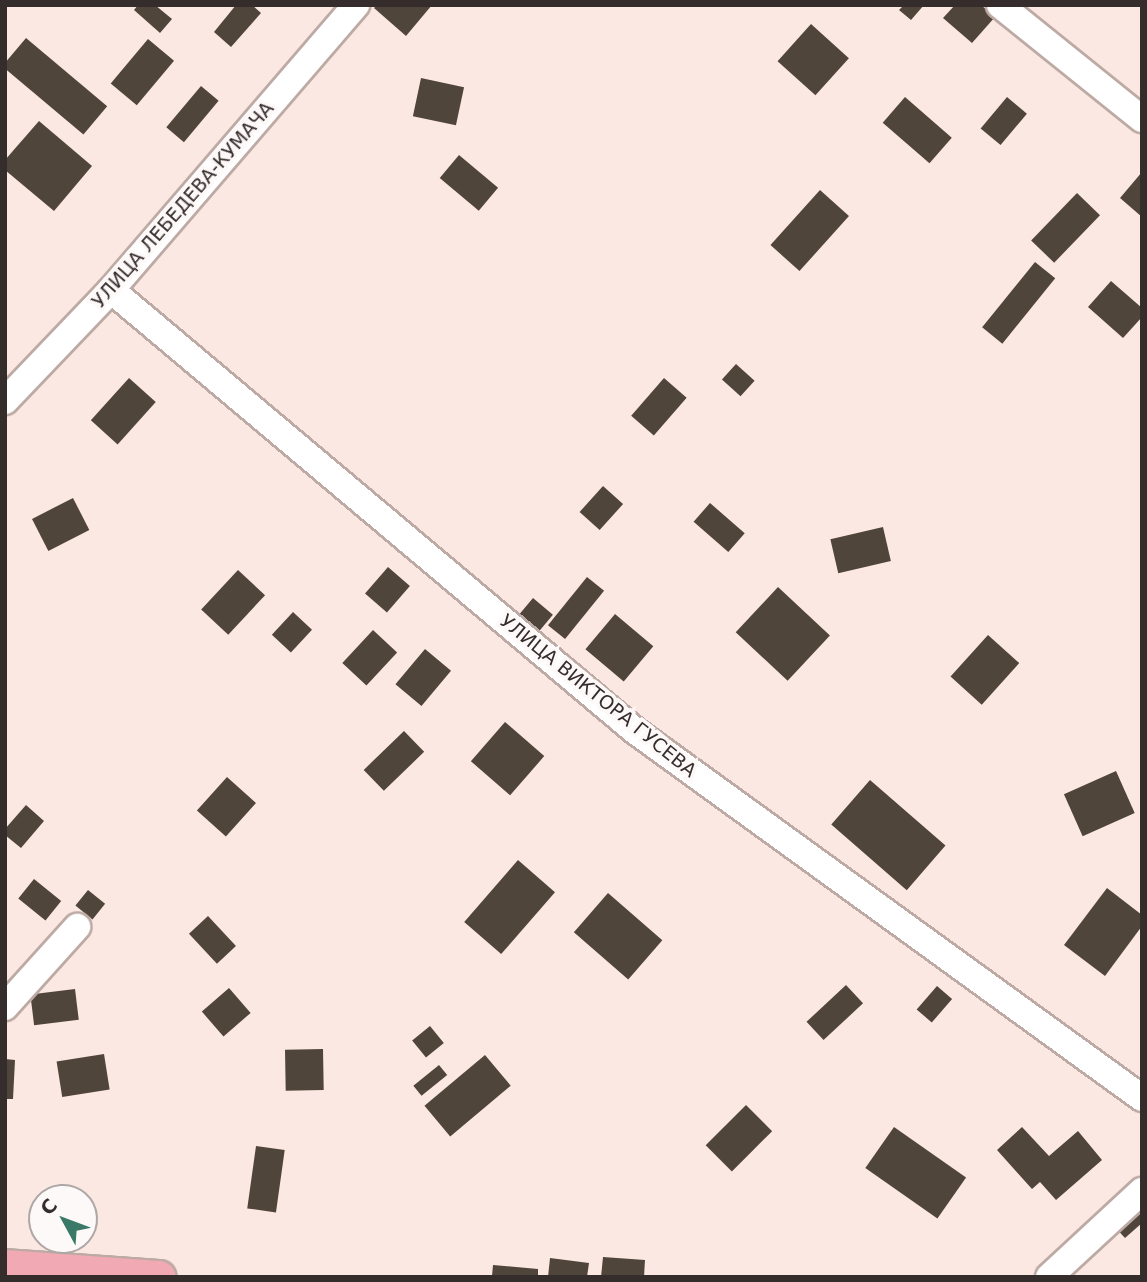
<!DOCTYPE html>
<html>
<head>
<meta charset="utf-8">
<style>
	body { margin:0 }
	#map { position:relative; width:1147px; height:1282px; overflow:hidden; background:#fce8e2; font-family:"DejaVu Sans",sans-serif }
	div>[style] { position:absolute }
	.building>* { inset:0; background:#50453a; transform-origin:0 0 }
	.roads { filter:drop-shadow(2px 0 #bdaaa4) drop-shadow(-2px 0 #bdaaa4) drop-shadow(0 2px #bdaaa4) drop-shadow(0 -2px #bdaaa4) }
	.minor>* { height:26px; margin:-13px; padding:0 13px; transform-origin:13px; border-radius:13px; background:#fff }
	.major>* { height:33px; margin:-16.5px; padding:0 16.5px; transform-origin:16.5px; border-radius:16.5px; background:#f1aab4 }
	span { translate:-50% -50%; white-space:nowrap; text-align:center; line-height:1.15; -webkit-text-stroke:7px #fdf9f8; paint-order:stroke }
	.street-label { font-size:19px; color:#352d2b }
	.frame { position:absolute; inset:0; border:7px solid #352d2b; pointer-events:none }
	.north { position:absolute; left:28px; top:1184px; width:70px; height:70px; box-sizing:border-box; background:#fdf9f8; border:2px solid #ada7a6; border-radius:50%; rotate:311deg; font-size:19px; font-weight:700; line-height:28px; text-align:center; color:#352d2b }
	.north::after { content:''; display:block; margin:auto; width:24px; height:32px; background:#3a7967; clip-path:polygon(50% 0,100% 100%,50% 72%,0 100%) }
</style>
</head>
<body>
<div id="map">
	<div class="building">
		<div style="clip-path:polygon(138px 5px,155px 5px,172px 19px,160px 33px,134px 10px)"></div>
		<div style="clip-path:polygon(236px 5px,252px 5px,261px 13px,231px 47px,214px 32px)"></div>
		<div style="clip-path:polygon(377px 5px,432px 5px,406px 36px,374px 8px)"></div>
		<div style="clip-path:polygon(904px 5px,924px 5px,911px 20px,899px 10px)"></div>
		<div style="clip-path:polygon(955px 5px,981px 5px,995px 17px,972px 43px,943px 18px)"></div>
		<div style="left:811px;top:24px;width:51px;height:50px;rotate:42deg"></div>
		<div style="left:26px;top:38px;width:106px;height:37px;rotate:40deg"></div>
		<div style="left:148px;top:39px;width:34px;height:58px;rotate:40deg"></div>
		<div style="left:421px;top:78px;width:44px;height:39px;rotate:12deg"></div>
		<div style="left:201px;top:86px;width:23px;height:54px;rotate:40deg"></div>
		<div style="left:905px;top:97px;width:62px;height:34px;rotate:41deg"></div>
		<div style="left:1007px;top:97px;width:26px;height:41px;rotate:40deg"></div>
		<div style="clip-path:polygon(39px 121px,92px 166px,54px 211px,5px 170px,5px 160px)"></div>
		<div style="left:459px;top:155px;width:51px;height:30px;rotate:40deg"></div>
		<div style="clip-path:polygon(1142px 172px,1142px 217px,1120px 198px)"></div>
		<div style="left:820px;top:190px;width:39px;height:74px;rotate:42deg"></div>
		<div style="left:1077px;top:193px;width:32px;height:66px;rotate:44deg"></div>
		<div style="left:1035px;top:262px;width:26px;height:84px;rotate:39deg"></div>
		<div style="clip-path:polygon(1111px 281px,1142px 308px,1142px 317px,1123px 338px,1088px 307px)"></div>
		<div style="left:736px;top:364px;width:25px;height:21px;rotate:42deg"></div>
		<div style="left:129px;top:378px;width:36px;height:57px;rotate:42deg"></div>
		<div style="left:664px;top:378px;width:30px;height:50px;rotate:41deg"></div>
		<div style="left:603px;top:486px;width:27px;height:35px;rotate:42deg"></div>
		<div style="left:73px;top:498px;width:36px;height:46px;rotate:63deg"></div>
		<div style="left:710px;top:503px;width:46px;height:25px;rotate:41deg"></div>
		<div style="left:883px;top:527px;width:35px;height:54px;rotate:77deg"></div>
		<div style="left:388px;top:567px;width:29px;height:35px;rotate:41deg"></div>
		<div style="left:238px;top:570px;width:37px;height:54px;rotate:43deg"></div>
		<div style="left:587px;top:577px;width:22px;height:62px;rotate:39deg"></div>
		<div style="left:778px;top:587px;width:71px;height:62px;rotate:43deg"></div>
		<div style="left:533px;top:598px;width:26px;height:28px;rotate:40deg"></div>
		<div style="left:293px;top:612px;width:26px;height:31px;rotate:43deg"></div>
		<div style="left:615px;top:614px;width:50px;height:46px;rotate:40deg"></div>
		<div style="left:373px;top:630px;width:33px;height:45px;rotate:43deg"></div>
		<div style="left:988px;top:635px;width:42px;height:56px;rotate:42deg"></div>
		<div style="left:425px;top:649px;width:34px;height:46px;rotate:40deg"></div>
		<div style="left:505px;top:722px;width:52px;height:52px;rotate:41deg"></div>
		<div style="left:404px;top:731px;width:29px;height:56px;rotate:46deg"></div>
		<div style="left:1116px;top:771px;width:46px;height:57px;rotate:66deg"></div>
		<div style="left:227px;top:777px;width:39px;height:45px;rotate:42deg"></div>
		<div style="left:870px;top:780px;width:100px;height:59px;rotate:41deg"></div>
		<div style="clip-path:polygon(26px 805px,44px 821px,21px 848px,5px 835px,5px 829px)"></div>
		<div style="left:518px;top:860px;width:49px;height:82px;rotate:41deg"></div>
		<div style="left:34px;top:879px;width:35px;height:25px;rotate:39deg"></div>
		<div style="clip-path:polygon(1107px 888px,1142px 915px,1142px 926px,1105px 976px,1064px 945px)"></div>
		<div style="left:88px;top:890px;width:22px;height:20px;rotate:39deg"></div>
		<div style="left:608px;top:893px;width:72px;height:52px;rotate:41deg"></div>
		<div style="left:208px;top:916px;width:41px;height:26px;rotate:47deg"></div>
		<div style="left:846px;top:985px;width:25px;height:54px;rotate:47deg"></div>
		<div style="left:937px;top:986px;width:20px;height:31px;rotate:41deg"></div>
		<div style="left:229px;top:988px;width:33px;height:36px;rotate:49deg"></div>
		<div style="left:75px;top:989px;width:31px;height:45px;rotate:83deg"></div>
		<div style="left:430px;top:1026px;width:22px;height:23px;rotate:51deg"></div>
		<div style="left:323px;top:1049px;width:41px;height:38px;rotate:89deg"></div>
		<div style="left:104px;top:1054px;width:36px;height:48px;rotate:81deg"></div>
		<div style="left:485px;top:1055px;width:40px;height:79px;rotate:50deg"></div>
		<div style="clip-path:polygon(5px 1059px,15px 1060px,13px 1099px,5px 1099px)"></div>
		<div style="left:439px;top:1065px;width:13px;height:33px;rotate:51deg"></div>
		<div style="left:746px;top:1105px;width:37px;height:57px;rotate:45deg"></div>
		<div style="left:894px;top:1127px;width:88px;height:50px;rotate:35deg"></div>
		<div style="clip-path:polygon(1022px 1127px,1049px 1156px,1078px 1131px,1102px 1160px,1056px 1200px,1040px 1182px,1032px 1189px,997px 1150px)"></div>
		<div style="left:256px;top:1146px;width:29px;height:63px;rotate:8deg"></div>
		<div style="clip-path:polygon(1142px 1198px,1142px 1223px,1125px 1238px,1112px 1224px)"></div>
		<div style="clip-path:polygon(603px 1257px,645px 1260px,644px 1277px,601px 1277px)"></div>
		<div style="clip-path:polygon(550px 1258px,589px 1263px,587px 1277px,548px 1277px)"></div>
		<div style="clip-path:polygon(493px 1265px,538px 1269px,538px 1277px,492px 1276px)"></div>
	</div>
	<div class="roads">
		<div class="minor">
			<div style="left:1000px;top:5px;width:182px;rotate:38.8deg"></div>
			<div style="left:111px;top:290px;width:683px;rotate:40.07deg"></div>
			<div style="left:634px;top:730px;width:627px;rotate:35.92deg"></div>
			<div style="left:5px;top:401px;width:153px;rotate:-46.3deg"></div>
			<div style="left:111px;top:290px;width:376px;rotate:-49.3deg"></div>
			<div style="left:5px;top:1007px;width:108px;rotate:-48deg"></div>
			<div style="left:1049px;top:1277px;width:127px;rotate:-42.8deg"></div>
		</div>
		<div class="major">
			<div style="left:5px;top:1266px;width:154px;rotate:4.1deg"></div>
		</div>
	</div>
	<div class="street-label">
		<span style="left:183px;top:205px;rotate:-49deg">УЛИЦА ЛЕБЕДЕВА-КУМАЧА</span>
		<span style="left:598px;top:696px;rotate:39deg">УЛИЦА ВИКТОРА ГУСЕВА</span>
	</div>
	<div class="frame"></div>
	<div class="north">С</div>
</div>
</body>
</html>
